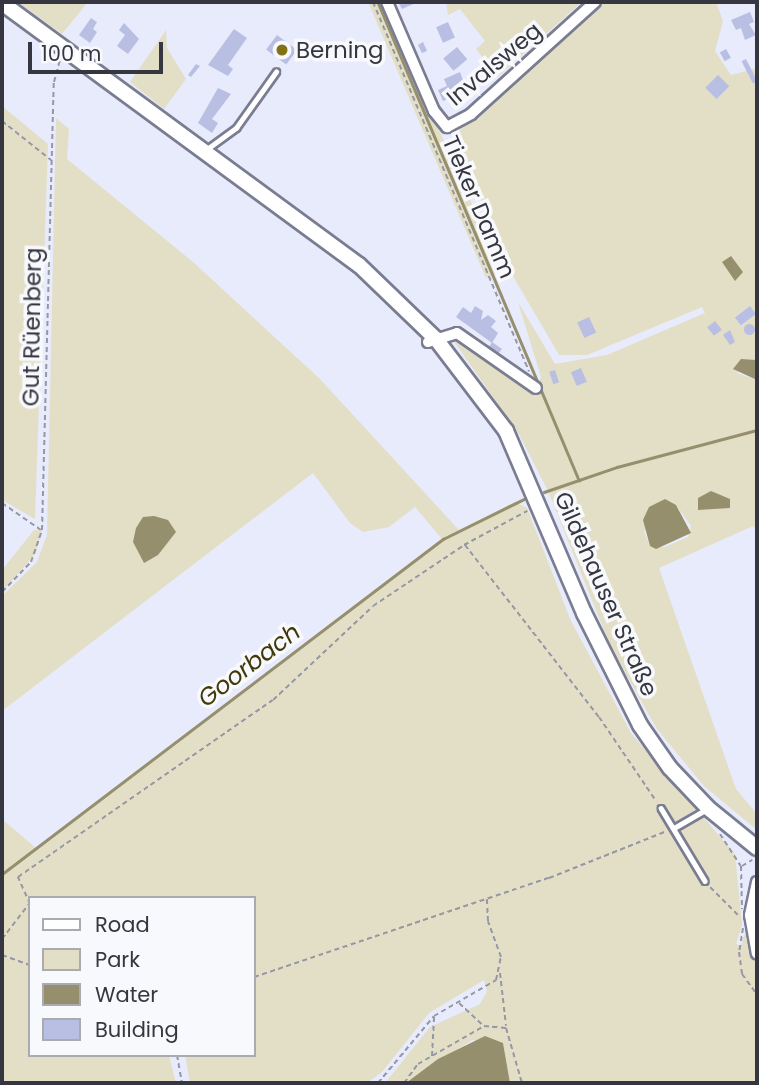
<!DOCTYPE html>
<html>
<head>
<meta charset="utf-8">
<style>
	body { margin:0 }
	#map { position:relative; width:759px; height:1085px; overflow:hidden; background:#e7ebfc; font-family:Poppins,sans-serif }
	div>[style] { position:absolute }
	.green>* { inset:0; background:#e3dfc6 }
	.water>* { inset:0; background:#968f6d }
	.stream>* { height:2.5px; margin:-1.25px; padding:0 1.25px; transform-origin:1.25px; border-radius:1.25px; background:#968f6d }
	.building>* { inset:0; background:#b9bfe2; transform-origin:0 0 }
	.round { border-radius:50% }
	.path>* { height:2px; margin-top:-1px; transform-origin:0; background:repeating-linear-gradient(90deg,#9597a4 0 5px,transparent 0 8.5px) }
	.roads { filter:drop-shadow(2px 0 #7a7d91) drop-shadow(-2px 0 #7a7d91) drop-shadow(0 2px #7a7d91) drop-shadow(0 -2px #7a7d91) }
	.lane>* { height:4.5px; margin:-2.25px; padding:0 2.25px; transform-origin:2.25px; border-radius:2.25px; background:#fff }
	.street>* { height:10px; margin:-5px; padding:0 5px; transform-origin:5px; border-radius:5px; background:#fff }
	.secondary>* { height:14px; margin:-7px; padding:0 7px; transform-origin:7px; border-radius:7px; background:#fff }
	.dots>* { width:19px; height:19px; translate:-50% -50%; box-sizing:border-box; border:4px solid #f8f9fd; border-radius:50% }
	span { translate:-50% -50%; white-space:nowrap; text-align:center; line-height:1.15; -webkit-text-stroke:7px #f8f9fd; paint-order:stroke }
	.poi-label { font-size:23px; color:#35363f }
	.left { translate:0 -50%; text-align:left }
	.street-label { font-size:23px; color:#35363f }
	.water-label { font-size:24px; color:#41390a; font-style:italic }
	.frame { position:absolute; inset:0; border:4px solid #35363f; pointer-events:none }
	.legend { position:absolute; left:28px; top:896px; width:228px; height:161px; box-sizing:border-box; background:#f8f9fd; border:2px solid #aaabb1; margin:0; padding:9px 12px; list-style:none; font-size:21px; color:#35363f }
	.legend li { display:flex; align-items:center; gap:14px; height:35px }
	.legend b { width:35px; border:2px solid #aaabb1 }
	.scale { position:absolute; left:28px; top:42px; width:135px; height:32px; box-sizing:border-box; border:4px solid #35363f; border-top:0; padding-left:9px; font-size:21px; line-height:24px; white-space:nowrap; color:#35363f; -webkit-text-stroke:5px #f8f9fd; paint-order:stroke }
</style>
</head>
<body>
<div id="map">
	<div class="green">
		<div style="clip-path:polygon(18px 2px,88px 2px,62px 34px)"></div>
		<div style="clip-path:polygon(368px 2px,382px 2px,502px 271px,486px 278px)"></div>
		<div style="clip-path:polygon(446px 2px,582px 2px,498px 77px,476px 49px,485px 41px,460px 9px,448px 15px)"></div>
		<div style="clip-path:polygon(evenodd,598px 2px,716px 2px,723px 21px,715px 51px,731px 75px,757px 68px,757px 360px,741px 359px,737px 373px,757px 380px,757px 531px,753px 526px,659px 568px,736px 789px,757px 814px,757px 830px,704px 786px,657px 729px,612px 650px,548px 491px,520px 436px,453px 340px,469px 345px,535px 392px,541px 377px,518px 302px,555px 364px,607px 355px,705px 313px,702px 307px,587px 355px,559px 355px,510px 271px,454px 136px,598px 2px,750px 306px,756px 314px,741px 326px,735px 317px,750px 306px,598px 2px,676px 505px,691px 526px,688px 537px,665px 547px,650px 546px,644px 531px,676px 505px)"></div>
		<div style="clip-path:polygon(166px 30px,167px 48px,186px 79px,164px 109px,130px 82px)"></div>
		<div style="clip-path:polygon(2px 106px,48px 144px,35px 519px,2px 500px)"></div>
		<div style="clip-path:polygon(56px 118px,69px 129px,67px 159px,193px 262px,319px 378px,459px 530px,515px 502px,527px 508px,571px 621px,631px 733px,735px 854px,742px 925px,736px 944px,741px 946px,746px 929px,757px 969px,757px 1083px,510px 1083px,503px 1043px,472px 1040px,406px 1083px,385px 1083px,430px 1027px,480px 1004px,487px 991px,484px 980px,429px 1013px,382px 1072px,367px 1083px,190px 1083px,185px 1055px,254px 1055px,254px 898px,30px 898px,30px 1055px,169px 1055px,176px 1083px,2px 1083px,2px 819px,36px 848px,442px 539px,415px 507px,389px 527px,363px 532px,350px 523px,313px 473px,2px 711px,2px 596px,37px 562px,47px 535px)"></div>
		<div style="clip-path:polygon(34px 530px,42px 530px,36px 553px,2px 592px,2px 570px)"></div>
	</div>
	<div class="water">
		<div style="clip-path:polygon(731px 256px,743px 272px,735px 281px,722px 262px)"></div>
		<div style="clip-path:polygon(741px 359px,757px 360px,757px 380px,733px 369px)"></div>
		<div style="clip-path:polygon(711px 491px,730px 499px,730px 508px,698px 510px,698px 498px)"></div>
		<div style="clip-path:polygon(665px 499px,676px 505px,691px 533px,656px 549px,650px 546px,643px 520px,649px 507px)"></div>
		<div style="clip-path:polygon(154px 516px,168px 520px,176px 532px,158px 555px,144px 563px,133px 542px,136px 528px,143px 517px)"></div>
		<div style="clip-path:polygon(485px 1036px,503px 1043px,510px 1083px,406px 1083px,438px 1059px)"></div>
	</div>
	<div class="stream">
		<div style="left:378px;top:2px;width:519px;rotate:67.19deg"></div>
		<div style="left:544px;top:492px;width:77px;rotate:-18.9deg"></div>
		<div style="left:617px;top:467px;width:145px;rotate:-14.8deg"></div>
		<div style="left:2px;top:874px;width:554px;rotate:-37.22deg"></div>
		<div style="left:443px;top:539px;width:93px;rotate:-26.3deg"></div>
	</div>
	<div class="building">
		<div style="clip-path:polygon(398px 2px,418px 2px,402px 9px)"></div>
		<div style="clip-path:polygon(750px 12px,754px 22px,749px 24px,756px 35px,745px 40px,741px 28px,736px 30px,731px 20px)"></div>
		<div style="clip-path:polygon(91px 18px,97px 22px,93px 29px,97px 32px,90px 43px,79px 35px)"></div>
		<div style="left:448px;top:22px;width:17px;height:13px;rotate:66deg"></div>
		<div style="clip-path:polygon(124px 23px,139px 39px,128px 54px,117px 46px,125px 35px,119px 30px)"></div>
		<div style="clip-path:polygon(234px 29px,247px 38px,228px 65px,233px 69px,228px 76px,208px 65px)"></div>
		<div style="left:277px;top:35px;width:25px;height:18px;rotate:37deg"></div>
		<div style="clip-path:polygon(423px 42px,427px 51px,422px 53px,418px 45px)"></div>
		<div style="left:457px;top:47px;width:16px;height:18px;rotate:50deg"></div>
		<div style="left:726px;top:49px;width:10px;height:7px;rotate:61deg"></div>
		<div style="left:746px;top:59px;width:25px;height:5px;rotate:63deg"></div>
		<div style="clip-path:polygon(196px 64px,200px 66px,191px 77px,188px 75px)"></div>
		<div style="clip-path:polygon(460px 72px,464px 83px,453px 87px,457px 95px,443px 101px,438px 90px,447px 86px,444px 79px)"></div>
		<div style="left:718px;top:75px;width:16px;height:18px;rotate:45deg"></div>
		<div style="clip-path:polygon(218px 88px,231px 94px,212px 119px,218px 123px,212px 133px,198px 123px)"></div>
		<div style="clip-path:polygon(475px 306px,483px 311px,481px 320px,488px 315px,496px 321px,491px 327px,498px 333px,492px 343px,456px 317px,463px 307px,471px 313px)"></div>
		<div style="left:750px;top:306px;width:10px;height:19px;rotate:53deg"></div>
		<div style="left:589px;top:317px;width:17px;height:13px;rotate:65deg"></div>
		<div style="left:715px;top:321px;width:11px;height:10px;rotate:52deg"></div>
		<div class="round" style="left:743.5px;top:323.5px;width:11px;height:11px"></div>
		<div style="clip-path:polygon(730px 330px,735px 342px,730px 345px,723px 335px)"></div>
		<div style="clip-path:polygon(492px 342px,502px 349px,498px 354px,489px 347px)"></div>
		<div style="left:581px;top:368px;width:15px;height:11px;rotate:67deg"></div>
		<div style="left:555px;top:370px;width:13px;height:6px;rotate:72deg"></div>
	</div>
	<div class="path">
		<div style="left:373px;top:2px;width:401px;rotate:67.1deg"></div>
		<div style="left:2px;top:121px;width:63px;rotate:38.5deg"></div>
		<div style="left:2px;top:503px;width:47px;rotate:34.7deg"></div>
		<div style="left:465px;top:545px;width:218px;rotate:52.1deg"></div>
		<div style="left:599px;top:717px;width:102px;rotate:55.8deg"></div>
		<div style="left:2px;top:592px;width:42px;rotate:-46deg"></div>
		<div style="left:31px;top:562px;width:34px;rotate:-71deg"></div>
		<div style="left:42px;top:530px;width:448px;rotate:-88.5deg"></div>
		<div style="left:54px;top:82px;width:23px;rotate:-75deg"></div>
		<div style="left:720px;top:834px;width:38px;rotate:57deg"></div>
		<div style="left:741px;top:866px;width:43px;rotate:88.7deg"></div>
		<div style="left:742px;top:866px;width:12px;rotate:-31deg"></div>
		<div style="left:710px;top:887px;width:42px;rotate:45deg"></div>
		<div style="left:30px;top:904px;width:30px;rotate:-114deg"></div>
		<div style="left:18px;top:877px;width:310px;rotate:-34.8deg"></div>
		<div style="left:273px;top:700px;width:137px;rotate:-43.2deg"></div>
		<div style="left:373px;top:606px;width:110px;rotate:-33.8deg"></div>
		<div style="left:464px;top:545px;width:72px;rotate:-28.4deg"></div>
		<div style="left:743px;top:928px;width:24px;rotate:99deg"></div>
		<div style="left:739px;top:952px;width:22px;rotate:82deg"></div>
		<div style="left:742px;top:974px;width:26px;rotate:54deg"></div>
		<div style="left:2px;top:939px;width:44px;rotate:-52.4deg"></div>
		<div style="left:2px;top:955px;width:30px;rotate:20deg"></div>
		<div style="left:500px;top:973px;width:53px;rotate:83.5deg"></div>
		<div style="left:254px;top:977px;width:311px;rotate:-18.6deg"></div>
		<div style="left:549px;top:878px;width:127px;rotate:-21.7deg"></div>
		<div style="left:459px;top:1003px;width:33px;rotate:43deg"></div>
		<div style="left:177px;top:1055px;width:28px;rotate:80deg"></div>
		<div style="left:432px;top:1056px;width:39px;rotate:-87deg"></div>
		<div style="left:378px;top:1083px;width:87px;rotate:-50.1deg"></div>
		<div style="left:434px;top:1016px;width:72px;rotate:-30.1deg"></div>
		<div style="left:496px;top:980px;width:24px;rotate:-78deg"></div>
		<div style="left:501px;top:957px;width:38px;rotate:-110deg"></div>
		<div style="left:488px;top:921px;width:22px;rotate:-93deg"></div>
		<div style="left:404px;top:1083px;width:24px;rotate:-54deg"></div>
		<div style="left:418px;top:1064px;width:76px;rotate:-29.9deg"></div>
		<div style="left:484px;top:1026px;width:22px;rotate:5deg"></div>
		<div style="left:506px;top:1028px;width:57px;rotate:73.8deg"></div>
	</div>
	<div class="roads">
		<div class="lane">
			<div style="left:207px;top:149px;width:36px;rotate:-36deg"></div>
			<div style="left:236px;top:128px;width:69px;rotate:-54.5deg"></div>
			<div style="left:661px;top:808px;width:85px;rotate:58.9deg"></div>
			<div style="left:674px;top:828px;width:38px;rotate:-30deg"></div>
		</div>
		<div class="street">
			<div style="left:387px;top:2px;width:119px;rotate:66.7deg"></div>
			<div style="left:434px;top:111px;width:21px;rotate:51deg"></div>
			<div style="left:447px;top:127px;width:27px;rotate:-28deg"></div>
			<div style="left:471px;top:114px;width:167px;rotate:-42.1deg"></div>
			<div style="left:428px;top:342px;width:30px;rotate:-17deg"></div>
			<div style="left:457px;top:333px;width:96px;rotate:34.8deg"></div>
			<div style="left:757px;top:882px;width:34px;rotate:102deg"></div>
			<div style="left:750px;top:915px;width:39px;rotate:80deg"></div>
		</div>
		<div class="secondary">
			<div style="left:2px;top:3px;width:443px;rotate:36.3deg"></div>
			<div style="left:359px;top:265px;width:107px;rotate:43.9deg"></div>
			<div style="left:436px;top:339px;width:116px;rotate:52.7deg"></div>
			<div style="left:506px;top:431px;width:198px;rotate:66.8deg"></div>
			<div style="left:584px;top:613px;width:125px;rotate:63.4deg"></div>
			<div style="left:640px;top:725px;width:52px;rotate:55.1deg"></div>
			<div style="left:670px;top:768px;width:55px;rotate:46.5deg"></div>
			<div style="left:708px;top:808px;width:63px;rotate:39.2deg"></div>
		</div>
	</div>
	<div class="dots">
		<div style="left:282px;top:50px;background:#837214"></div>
	</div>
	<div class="poi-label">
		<span class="left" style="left:296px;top:50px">Berning</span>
	</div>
	<div class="street-label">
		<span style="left:494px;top:64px;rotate:-40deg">Invalsweg</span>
		<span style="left:479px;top:207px;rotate:67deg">Tieker Damm</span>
		<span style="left:32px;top:327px;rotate:-89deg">Gut Rüenberg</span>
		<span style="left:606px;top:594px;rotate:66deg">Gildehauser Straße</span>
	</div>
	<div class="water-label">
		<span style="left:249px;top:665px;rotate:-37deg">Goorbach</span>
	</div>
	<div class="frame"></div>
	<ul class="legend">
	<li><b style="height:9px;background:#fff"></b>Road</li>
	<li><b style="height:19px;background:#e3dfc6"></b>Park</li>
	<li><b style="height:19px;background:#968f6d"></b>Water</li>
	<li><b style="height:19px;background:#b9bfe2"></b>Building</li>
	</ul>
	<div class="scale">100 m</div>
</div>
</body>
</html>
